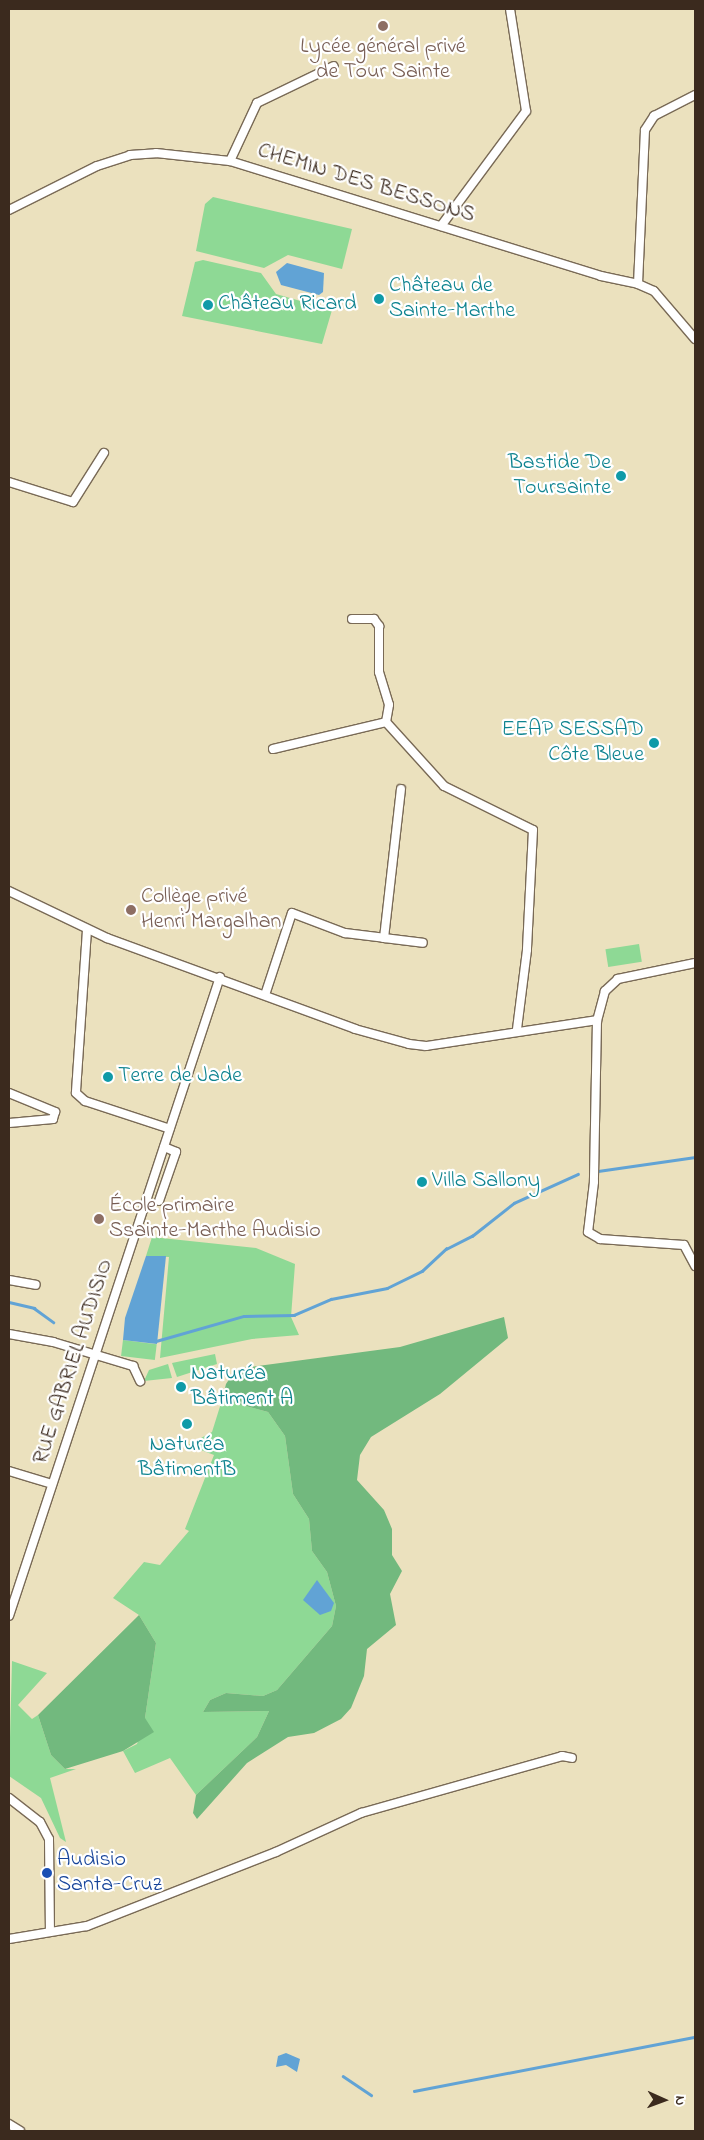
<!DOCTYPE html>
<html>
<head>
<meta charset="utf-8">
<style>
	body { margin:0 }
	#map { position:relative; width:704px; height:2140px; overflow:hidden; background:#ebe1be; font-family:"Indie Flower",sans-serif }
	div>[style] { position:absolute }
	.green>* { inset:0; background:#8ed995; transform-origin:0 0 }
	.forest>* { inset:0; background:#72b97e }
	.water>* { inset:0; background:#61a3d5 }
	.stream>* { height:2.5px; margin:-1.25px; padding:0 1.25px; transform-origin:1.25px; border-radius:1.25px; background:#61a3d5 }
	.roads { filter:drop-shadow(1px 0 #796a56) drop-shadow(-1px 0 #796a56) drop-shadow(0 1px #796a56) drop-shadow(0 -1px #796a56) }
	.minor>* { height:8px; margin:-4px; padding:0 4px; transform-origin:4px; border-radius:4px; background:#fff }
	.dots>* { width:14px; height:14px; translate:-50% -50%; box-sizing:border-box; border:2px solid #fff; border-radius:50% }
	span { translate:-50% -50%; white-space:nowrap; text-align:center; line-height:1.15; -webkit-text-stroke:4.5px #fff; paint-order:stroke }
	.education-label { font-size:22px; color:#785e54 }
	.left { translate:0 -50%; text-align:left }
	.street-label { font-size:22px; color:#3b2a1e }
	.culture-label { font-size:22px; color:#0d838f }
	.right { translate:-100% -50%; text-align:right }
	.transit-label { font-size:22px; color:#164399 }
	.frame { position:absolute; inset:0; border:10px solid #3b2a1e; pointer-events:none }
	.north { position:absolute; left:639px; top:2075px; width:50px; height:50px; -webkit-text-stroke:4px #fff; paint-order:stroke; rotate:92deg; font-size:14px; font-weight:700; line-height:20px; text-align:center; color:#3b2a1e }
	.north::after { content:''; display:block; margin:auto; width:18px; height:22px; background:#3b2a1e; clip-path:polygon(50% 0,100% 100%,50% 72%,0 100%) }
</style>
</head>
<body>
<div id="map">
	<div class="green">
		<div style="clip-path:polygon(213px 197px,352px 229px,342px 269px,288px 255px,264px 268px,196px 251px,205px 204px)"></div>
		<div style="clip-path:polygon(203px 260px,261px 273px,276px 294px,332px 310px,322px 344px,182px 316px,195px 262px)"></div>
		<div style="left:639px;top:944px;width:18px;height:34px;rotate:81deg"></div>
		<div style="clip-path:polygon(152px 1237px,256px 1248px,295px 1264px,291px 1317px,299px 1335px,252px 1339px,160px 1358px,169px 1257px,146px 1256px)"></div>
		<div style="left:123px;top:1340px;width:34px;height:16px;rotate:7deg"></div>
		<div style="clip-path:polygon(215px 1354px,217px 1364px,177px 1377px,172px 1363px)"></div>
		<div style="clip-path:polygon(168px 1364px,172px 1378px,144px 1381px,149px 1370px)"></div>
		<div style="clip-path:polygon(222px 1400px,268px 1412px,285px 1436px,293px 1494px,309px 1519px,312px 1551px,327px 1572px,336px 1606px,332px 1626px,277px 1690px,263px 1696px,226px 1693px,210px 1700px,203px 1712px,269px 1711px,257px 1737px,196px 1795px,170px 1758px,135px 1773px,123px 1751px,137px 1744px,145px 1718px,156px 1643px,139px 1615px,113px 1598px,144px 1562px,160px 1565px,189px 1531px,185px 1529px,214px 1455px,188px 1445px,212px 1432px)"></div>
		<div style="clip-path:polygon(12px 1661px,47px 1673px,18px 1705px,32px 1719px,38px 1715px,51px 1755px,65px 1769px,76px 1769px,50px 1778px,66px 1842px,60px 1838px,41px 1798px,9px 1776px)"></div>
	</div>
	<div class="forest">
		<div style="clip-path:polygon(504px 1317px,508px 1338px,440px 1394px,371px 1437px,360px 1455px,357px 1480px,384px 1510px,392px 1529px,392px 1555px,402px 1571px,390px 1594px,396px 1625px,367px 1649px,364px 1676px,351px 1708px,341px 1719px,314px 1733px,288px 1737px,247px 1763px,197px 1819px,193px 1813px,196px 1795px,257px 1737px,269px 1711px,203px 1712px,210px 1700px,226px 1693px,263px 1696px,277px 1690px,332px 1626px,336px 1606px,327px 1572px,312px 1551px,309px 1519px,293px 1494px,285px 1436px,268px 1412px,222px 1400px,226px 1384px,236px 1369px,400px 1347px)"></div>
		<div style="clip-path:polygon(139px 1615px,156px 1643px,145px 1718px,154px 1732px,123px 1751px,65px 1769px,51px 1755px,38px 1715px)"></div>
	</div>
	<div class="water">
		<div style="clip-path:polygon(287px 263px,324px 273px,323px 292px,319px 295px,281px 285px,276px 272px)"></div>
		<div style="clip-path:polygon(146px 1256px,166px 1256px,157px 1344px,123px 1340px,125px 1318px)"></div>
		<div style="clip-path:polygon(317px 1580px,334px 1603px,331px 1611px,320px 1615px,303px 1600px)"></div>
		<div style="clip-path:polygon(286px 2053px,300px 2059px,297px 2072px,286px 2065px,276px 2067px,278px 2056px)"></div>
	</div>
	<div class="stream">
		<div style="left:598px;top:1171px;width:98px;rotate:-8.2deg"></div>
		<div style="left:9px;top:1302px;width:26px;rotate:13deg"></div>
		<div style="left:34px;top:1308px;width:24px;rotate:36deg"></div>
		<div style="left:156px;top:1341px;width:91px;rotate:-15.9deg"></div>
		<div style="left:244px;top:1316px;width:50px;rotate:-1.1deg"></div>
		<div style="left:294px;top:1315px;width:40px;rotate:-23.4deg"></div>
		<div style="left:331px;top:1299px;width:57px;rotate:-11.1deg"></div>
		<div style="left:387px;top:1288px;width:39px;rotate:-26deg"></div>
		<div style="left:422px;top:1271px;width:33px;rotate:-43deg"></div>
		<div style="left:446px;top:1249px;width:29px;rotate:-27deg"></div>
		<div style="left:472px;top:1236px;width:53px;rotate:-38.2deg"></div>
		<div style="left:514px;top:1203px;width:70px;rotate:-24.4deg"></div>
		<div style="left:343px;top:2076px;width:34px;rotate:34deg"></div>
		<div style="left:414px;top:2091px;width:286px;rotate:-10.9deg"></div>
	</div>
	<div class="roads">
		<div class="minor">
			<div style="left:230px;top:161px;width:64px;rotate:-65deg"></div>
			<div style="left:257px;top:103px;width:85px;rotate:-25.7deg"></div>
			<div style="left:9px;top:210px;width:98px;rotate:-26.6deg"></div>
			<div style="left:97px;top:166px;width:35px;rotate:-18deg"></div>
			<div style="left:130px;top:155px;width:26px;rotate:-4deg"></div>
			<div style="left:156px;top:153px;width:74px;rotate:6.2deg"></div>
			<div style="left:230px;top:161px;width:388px;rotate:17.2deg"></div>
			<div style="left:601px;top:276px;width:38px;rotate:12deg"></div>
			<div style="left:638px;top:284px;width:17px;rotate:24deg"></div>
			<div style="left:654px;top:291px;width:63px;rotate:49.5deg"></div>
			<div style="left:441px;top:226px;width:143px;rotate:-53.5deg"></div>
			<div style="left:526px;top:111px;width:103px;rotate:-98.9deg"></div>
			<div style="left:638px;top:284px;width:154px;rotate:-87.4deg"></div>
			<div style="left:645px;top:130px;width:17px;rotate:-57deg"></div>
			<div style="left:654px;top:116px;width:46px;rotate:-27.1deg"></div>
			<div style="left:9px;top:482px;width:67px;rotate:17.4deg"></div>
			<div style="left:73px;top:502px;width:58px;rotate:-57.7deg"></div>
			<div style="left:352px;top:619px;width:22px"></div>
			<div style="left:374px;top:619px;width:9px;rotate:54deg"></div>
			<div style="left:379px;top:626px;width:46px;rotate:90deg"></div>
			<div style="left:379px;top:672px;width:34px;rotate:73deg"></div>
			<div style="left:389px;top:705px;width:17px;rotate:100deg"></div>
			<div style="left:273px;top:749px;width:116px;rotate:-13.4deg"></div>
			<div style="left:386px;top:722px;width:86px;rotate:47.8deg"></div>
			<div style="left:444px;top:786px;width:99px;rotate:26.3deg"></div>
			<div style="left:533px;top:830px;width:120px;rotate:92.9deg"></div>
			<div style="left:527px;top:950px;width:80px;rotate:97.2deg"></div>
			<div style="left:9px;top:891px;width:109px;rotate:25.6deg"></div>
			<div style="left:107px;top:938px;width:264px;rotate:20.1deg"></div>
			<div style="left:355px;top:1029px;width:56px;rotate:15.5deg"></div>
			<div style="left:409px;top:1044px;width:17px;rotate:7deg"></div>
			<div style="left:426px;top:1046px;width:173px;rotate:-8.6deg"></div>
			<div style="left:87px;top:930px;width:163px;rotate:93.9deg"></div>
			<div style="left:76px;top:1093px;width:12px;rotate:42deg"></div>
			<div style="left:85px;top:1101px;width:89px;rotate:18.2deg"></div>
			<div style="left:384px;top:938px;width:39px;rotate:7deg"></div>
			<div style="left:695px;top:963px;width:79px;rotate:168.3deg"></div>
			<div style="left:618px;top:979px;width:18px;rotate:137deg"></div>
			<div style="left:605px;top:991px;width:30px;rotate:105deg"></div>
			<div style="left:597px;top:1020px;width:162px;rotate:91.1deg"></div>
			<div style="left:594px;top:1182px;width:50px;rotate:96.8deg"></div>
			<div style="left:588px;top:1232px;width:14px;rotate:30deg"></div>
			<div style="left:600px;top:1239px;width:84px;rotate:4.1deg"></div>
			<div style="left:684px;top:1245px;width:24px;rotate:62deg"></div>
			<div style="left:265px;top:995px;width:86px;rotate:-71.8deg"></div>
			<div style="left:292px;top:913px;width:57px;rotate:20.7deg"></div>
			<div style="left:345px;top:933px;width:39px;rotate:7deg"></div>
			<div style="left:384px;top:938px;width:150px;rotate:-83.5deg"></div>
			<div style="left:9px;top:1093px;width:50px;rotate:22.4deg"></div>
			<div style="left:55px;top:1112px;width:7px;rotate:106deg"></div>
			<div style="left:53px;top:1119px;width:44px;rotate:174.8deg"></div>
			<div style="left:159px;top:1201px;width:52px;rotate:-70.9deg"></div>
			<div style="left:176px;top:1152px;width:13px;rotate:-157deg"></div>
			<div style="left:9px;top:1280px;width:27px;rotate:10deg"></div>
			<div style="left:9px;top:1334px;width:45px;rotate:10.3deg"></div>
			<div style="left:53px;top:1342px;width:84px;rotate:16.7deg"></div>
			<div style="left:133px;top:1366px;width:17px;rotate:65deg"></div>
			<div style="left:9px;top:1471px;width:45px;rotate:16.8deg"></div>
			<div style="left:9px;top:1616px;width:673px;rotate:-71.73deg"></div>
			<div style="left:9px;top:1798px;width:39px;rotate:38deg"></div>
			<div style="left:40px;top:1822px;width:19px;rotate:62deg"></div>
			<div style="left:49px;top:1839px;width:92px;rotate:89.4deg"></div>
			<div style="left:9px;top:1939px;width:79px;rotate:-9.5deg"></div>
			<div style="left:87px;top:1926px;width:203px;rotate:-21.4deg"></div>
			<div style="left:276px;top:1852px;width:94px;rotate:-24.6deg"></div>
			<div style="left:361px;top:1813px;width:209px;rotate:-15.8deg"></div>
			<div style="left:562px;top:1756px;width:10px;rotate:11deg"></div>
			<div style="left:9px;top:2124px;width:13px;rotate:32deg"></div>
		</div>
	</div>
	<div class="dots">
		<div style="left:383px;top:26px;background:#8d6e63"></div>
		<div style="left:379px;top:299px;background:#0f9aa8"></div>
		<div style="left:208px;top:305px;background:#0f9aa8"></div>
		<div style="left:621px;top:476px;background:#0f9aa8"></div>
		<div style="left:654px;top:743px;background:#0f9aa8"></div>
		<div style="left:131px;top:910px;background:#8d6e63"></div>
		<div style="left:108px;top:1077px;background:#0f9aa8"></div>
		<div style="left:422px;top:1182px;background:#0f9aa8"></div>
		<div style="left:99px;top:1219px;background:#8d6e63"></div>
		<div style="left:181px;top:1387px;background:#0f9aa8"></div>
		<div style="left:187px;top:1424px;background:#0f9aa8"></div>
		<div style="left:47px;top:1873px;background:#1a4fb4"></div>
	</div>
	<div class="education-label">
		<span style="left:383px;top:60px">Lycée général privé<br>de Tour Sainte</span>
		<span class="left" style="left:141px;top:910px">Collège privé<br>Henri Margalhan</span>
		<span class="left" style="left:109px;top:1219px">École primaire<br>Ssainte-Marthe Audisio</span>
	</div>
	<div class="street-label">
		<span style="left:366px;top:184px;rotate:17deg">CHEMIN DES BESSONS</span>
		<span style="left:74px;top:1362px;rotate:-72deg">RUE GABRIEL AUDISIO</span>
	</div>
	<div class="culture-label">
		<span class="left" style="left:389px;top:299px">Château de<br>Sainte-Marthe</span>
		<span class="left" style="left:218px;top:305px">Château Ricard</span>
		<span class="right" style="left:611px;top:476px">Bastide De<br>Toursainte</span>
		<span class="right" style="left:644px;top:743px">EEAP SESSAD<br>Côte Bleue</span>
		<span class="left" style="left:118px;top:1077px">Terre de Jade</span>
		<span class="left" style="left:432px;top:1182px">Villa Sallony</span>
		<span class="left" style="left:191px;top:1387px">Naturéa<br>Bâtiment A</span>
		<span style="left:187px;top:1458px">Naturéa<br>BâtimentB</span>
	</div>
	<div class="transit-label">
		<span class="left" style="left:57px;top:1873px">Audisio<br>Santa-Cruz</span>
	</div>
	<div class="frame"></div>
	<div class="north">N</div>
</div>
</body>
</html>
